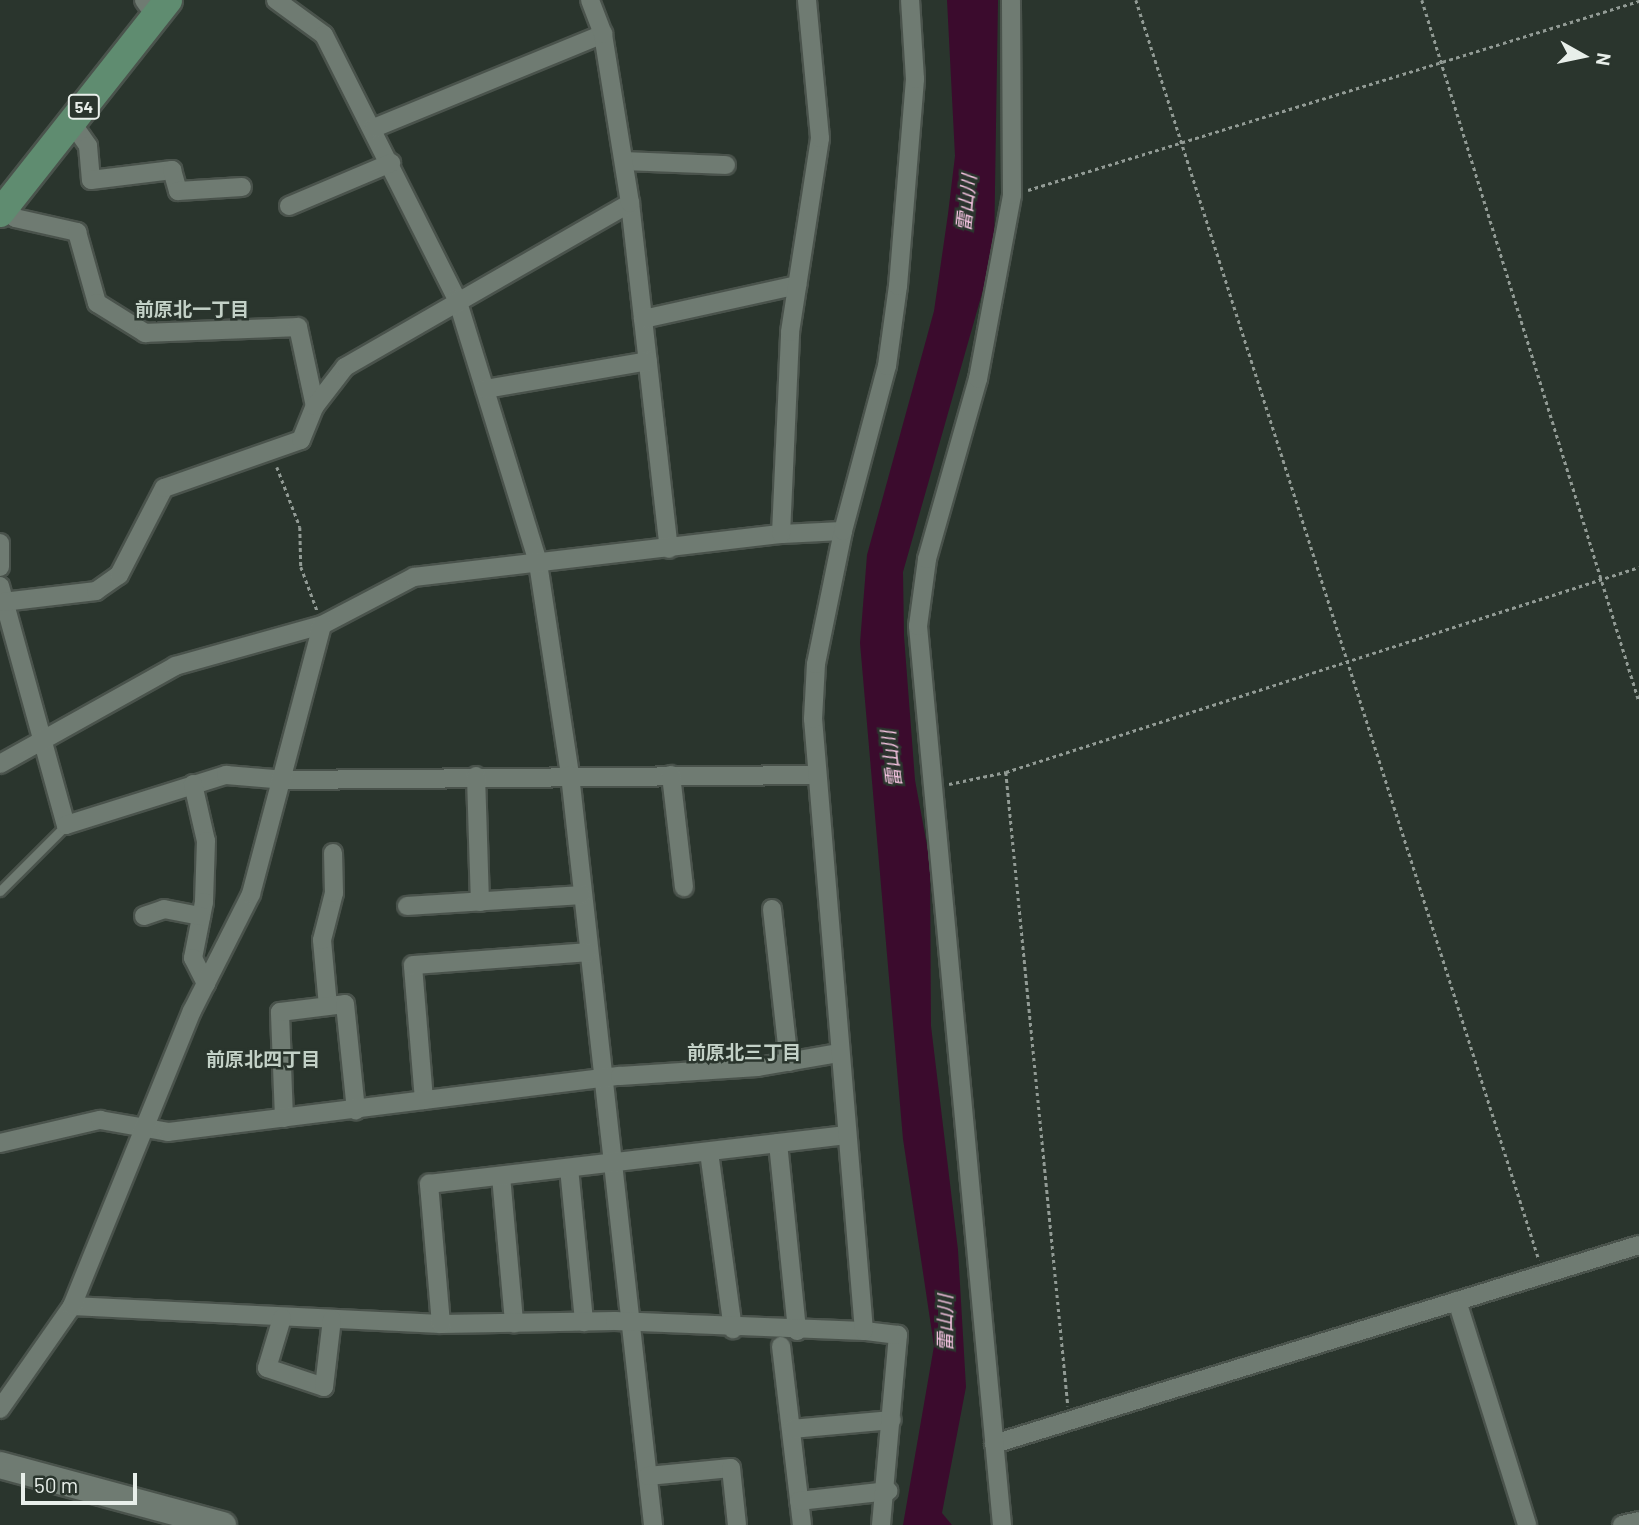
<!DOCTYPE html>
<html>
<head>
<meta charset="utf-8">
<style>
	body { margin:0 }
	#map { position:relative; width:1639px; height:1525px; overflow:hidden; background:#2a352d; font-family:Barlow,"Noto Sans JP",sans-serif }
	div>[style] { position:absolute }
	.water>* { inset:0; background:#3b0b2d }
	.path>* { height:2.5px; margin-top:-1.25px; transform-origin:0; background:repeating-linear-gradient(90deg,#929b95 0 3.5px,transparent 0 7px) }
	.roads { filter:drop-shadow(2px 0 #4a534c) drop-shadow(-2px 0 #4a534c) drop-shadow(0 2px #4a534c) drop-shadow(0 -2px #4a534c) }
	.service>* { height:9px; margin:-4.5px; padding:0 4.5px; transform-origin:4.5px; border-radius:4.5px; background:#6f7b72 }
	.minor>* { height:18px; margin:-9px; padding:0 9px; transform-origin:9px; border-radius:9px; background:#6f7b72 }
	.secondary>* { height:26px; margin:-13px; padding:0 13px; transform-origin:13px; border-radius:13px; background:#6f7b72 }
	.primary>* { height:28px; margin:-14px; padding:0 14px; transform-origin:14px; border-radius:14px; background:#5f8c70 }
	span { translate:-50% -50%; white-space:nowrap; text-align:center; line-height:1.15; -webkit-text-stroke:5px #2a352d; paint-order:stroke }
	.shield-label span { padding:2px 5px; background:#2a352d; border:2px solid; border-radius:5px; -webkit-text-stroke-width:0 }
	.shield-label { font-size:16px; color:#e8efea; font-weight:700 }
	.water-label { font-size:19px; color:#f6c4e2; font-style:italic }
	.neighbourhood-label { font-size:19px; color:#c3d1c7; font-weight:700 }
	.north { position:absolute; left:1548px; top:21px; width:70px; height:70px; -webkit-text-stroke:5px #2a352d; paint-order:stroke; rotate:99deg; font-size:19px; font-weight:700; line-height:28px; text-align:center; color:#e8efea }
	.north::after { content:''; display:block; margin:auto; width:24px; height:32px; background:#e8efea; clip-path:polygon(50% 0,100% 100%,50% 72%,0 100%) }
	.scale { position:absolute; left:21px; top:1473px; width:116px; height:32px; box-sizing:border-box; border:4px solid #e8efea; border-top:0; padding-left:9px; font-size:21px; line-height:24px; white-space:nowrap; color:#e8efea; -webkit-text-stroke:5px #2a352d; paint-order:stroke }
</style>
</head>
<body>
<div id="map">
	<div class="water">
		<div style="clip-path:polygon(947px 0,998px 0,994px 251px,903px 572px,904px 636px,915px 780px,930px 862px,931px 1026px,958px 1250px,966px 1387px,942px 1513px,952px 1525px,903px 1525px,934px 1346px,903px 1139px,860px 643px,867px 555px,934px 311px,948px 214px,955px 156px)"></div>
	</div>
	<div class="path">
		<div style="left:1136px;top:0;width:1323px;rotate:72.26deg"></div>
		<div style="left:1422px;top:0;width:734px;rotate:72.8deg"></div>
		<div style="left:1028px;top:190px;width:640px;rotate:-17.19deg"></div>
		<div style="left:277px;top:467px;width:64px;rotate:69deg"></div>
		<div style="left:300px;top:527px;width:40px;rotate:88.6deg"></div>
		<div style="left:301px;top:567px;width:46px;rotate:69.6deg"></div>
		<div style="left:1006px;top:772px;width:637px;rotate:84.41deg"></div>
		<div style="left:949px;top:784px;width:58px;rotate:-11.9deg"></div>
		<div style="left:1006px;top:772px;width:665px;rotate:-17.94deg"></div>
	</div>
	<div class="roads">
		<div class="service">
			<div style="left:0;top:891px;width:93px;rotate:-45deg"></div>
		</div>
		<div class="minor">
			<div style="left:144px;top:0;width:19px;rotate:55deg"></div>
			<div style="left:276px;top:0;width:59px;rotate:36.1deg"></div>
			<div style="left:324px;top:35px;width:296px;rotate:63.3deg"></div>
			<div style="left:457px;top:299px;width:276px;rotate:72.9deg"></div>
			<div style="left:538px;top:563px;width:214px;rotate:81.4deg"></div>
			<div style="left:570px;top:775px;width:755px;rotate:83.68deg"></div>
			<div style="left:72px;top:123px;width:28px;rotate:55deg"></div>
			<div style="left:88px;top:146px;width:34px;rotate:85deg"></div>
			<div style="left:91px;top:180px;width:82px;rotate:-7deg"></div>
			<div style="left:172px;top:170px;width:22px;rotate:74deg"></div>
			<div style="left:178px;top:191px;width:64px;rotate:-3.6deg"></div>
			<div style="left:374px;top:128px;width:248px;rotate:-22.3deg"></div>
			<div style="left:626px;top:161px;width:100px;rotate:2.3deg"></div>
			<div style="left:630px;top:203px;width:348px;rotate:83.6deg"></div>
			<div style="left:7px;top:205px;width:15px;rotate:58deg"></div>
			<div style="left:15px;top:218px;width:64px;rotate:12.7deg"></div>
			<div style="left:77px;top:232px;width:74px;rotate:74.3deg"></div>
			<div style="left:97px;top:303px;width:57px;rotate:32deg"></div>
			<div style="left:145px;top:333px;width:153px;rotate:-2.2deg"></div>
			<div style="left:298px;top:327px;width:81px;rotate:77.9deg"></div>
			<div style="left:289px;top:206px;width:111px;rotate:-22.9deg"></div>
			<div style="left:643px;top:319px;width:158px;rotate:-12.4deg"></div>
			<div style="left:485px;top:389px;width:165px;rotate:-9.7deg"></div>
			<div style="left:781px;top:534px;width:62px;rotate:-2.8deg"></div>
			<div style="left:0;top:543px;width:24px;rotate:90deg"></div>
			<div style="left:0;top:586px;width:248px;rotate:74.6deg"></div>
			<div style="left:66px;top:825px;width:168px;rotate:-17.4deg"></div>
			<div style="left:226px;top:775px;width:60px;rotate:4.8deg"></div>
			<div style="left:286px;top:780px;width:528px;rotate:-0.54deg"></div>
			<div style="left:3px;top:602px;width:94px;rotate:-6.7deg"></div>
			<div style="left:96px;top:591px;width:28px;rotate:-35deg"></div>
			<div style="left:119px;top:575px;width:98px;rotate:-62.7deg"></div>
			<div style="left:164px;top:488px;width:145px;rotate:-19.3deg"></div>
			<div style="left:301px;top:440px;width:37px;rotate:-68deg"></div>
			<div style="left:315px;top:406px;width:49px;rotate:-52.4deg"></div>
			<div style="left:345px;top:367px;width:329px;rotate:-29.9deg"></div>
			<div style="left:630px;top:203px;width:171px;rotate:-99.1deg"></div>
			<div style="left:603px;top:34px;width:36px;rotate:-111deg"></div>
			<div style="left:0;top:764px;width:201px;rotate:-29.2deg"></div>
			<div style="left:175px;top:666px;width:153px;rotate:-15.6deg"></div>
			<div style="left:322px;top:625px;width:104px;rotate:-27.6deg"></div>
			<div style="left:414px;top:577px;width:370px;rotate:-6.7deg"></div>
			<div style="left:781px;top:534px;width:202px;rotate:-87.4deg"></div>
			<div style="left:790px;top:332px;width:196px;rotate:-81.2deg"></div>
			<div style="left:820px;top:138px;width:139px;rotate:-95.4deg"></div>
			<div style="left:671px;top:775px;width:113px;rotate:83.4deg"></div>
			<div style="left:476px;top:776px;width:126px;rotate:88.2deg"></div>
			<div style="left:193px;top:784px;width:58px;rotate:77.2deg"></div>
			<div style="left:206px;top:841px;width:61px;rotate:91.9deg"></div>
			<div style="left:204px;top:902px;width:57px;rotate:101.1deg"></div>
			<div style="left:193px;top:958px;width:29px;rotate:63deg"></div>
			<div style="left:407px;top:906px;width:175px;rotate:-3.6deg"></div>
			<div style="left:772px;top:909px;width:154px;rotate:83.7deg"></div>
			<div style="left:144px;top:916px;width:21px;rotate:-19deg"></div>
			<div style="left:164px;top:909px;width:38px;rotate:11deg"></div>
			<div style="left:328px;top:1006px;width:66px;rotate:-95.2deg"></div>
			<div style="left:322px;top:940px;width:49px;rotate:-75.7deg"></div>
			<div style="left:334px;top:893px;width:40px;rotate:-91.4deg"></div>
			<div style="left:424px;top:1100px;width:135px;rotate:-94.7deg"></div>
			<div style="left:413px;top:965px;width:175px;rotate:-4.2deg"></div>
			<div style="left:284px;top:1118px;width:106px;rotate:-92.2deg"></div>
			<div style="left:280px;top:1012px;width:65px;rotate:-7deg"></div>
			<div style="left:345px;top:1004px;width:107px;rotate:84.1deg"></div>
			<div style="left:0;top:1143px;width:103px;rotate:-13deg"></div>
			<div style="left:100px;top:1120px;width:69px;rotate:10deg"></div>
			<div style="left:168px;top:1132px;width:455px;rotate:-7.1deg"></div>
			<div style="left:620px;top:1076px;width:138px;rotate:-3.7deg"></div>
			<div style="left:758px;top:1067px;width:81px;rotate:-9.9deg"></div>
			<div style="left:778px;top:1143px;width:189px;rotate:84.2deg"></div>
			<div style="left:709px;top:1152px;width:179px;rotate:82.3deg"></div>
			<div style="left:569px;top:1168px;width:155px;rotate:84.4deg"></div>
			<div style="left:501px;top:1176px;width:148px;rotate:84.9deg"></div>
			<div style="left:1457px;top:1301px;width:235px;rotate:72.6deg"></div>
			<div style="left:72px;top:1306px;width:369px;rotate:2.8deg"></div>
			<div style="left:441px;top:1324px;width:174px;rotate:-1deg"></div>
			<div style="left:615px;top:1321px;width:249px;rotate:2.3deg"></div>
			<div style="left:282px;top:1318px;width:52px;rotate:106.7deg"></div>
			<div style="left:267px;top:1368px;width:60px;rotate:18.4deg"></div>
			<div style="left:324px;top:1387px;width:68px;rotate:-83.3deg"></div>
			<div style="left:441px;top:1324px;width:141px;rotate:-94.9deg"></div>
			<div style="left:429px;top:1184px;width:420px;rotate:-6.7deg"></div>
			<div style="left:781px;top:1346px;width:180px;rotate:83.3deg"></div>
			<div style="left:0;top:1409px;width:126px;rotate:-55deg"></div>
			<div style="left:72px;top:1306px;width:318px;rotate:-67.9deg"></div>
			<div style="left:192px;top:1011px;width:131px;rotate:-63.2deg"></div>
			<div style="left:251px;top:894px;width:278px;rotate:-75.2deg"></div>
			<div style="left:792px;top:1429px;width:100px;rotate:-5.1deg"></div>
			<div style="left:994px;top:1444px;width:675px;rotate:-17.15deg"></div>
			<div style="left:648px;top:1476px;width:83px;rotate:-5.5deg"></div>
			<div style="left:731px;top:1468px;width:57px;rotate:84deg"></div>
			<div style="left:799px;top:1501px;width:90px;rotate:-6.4deg"></div>
			<div style="left:881px;top:1525px;width:191px;rotate:-84.9deg"></div>
			<div style="left:898px;top:1335px;width:34px;rotate:-173deg"></div>
			<div style="left:864px;top:1331px;width:614px;rotate:-94.76deg"></div>
			<div style="left:813px;top:719px;width:55px;rotate:-86.9deg"></div>
			<div style="left:816px;top:664px;width:136px;rotate:-78.5deg"></div>
			<div style="left:843px;top:531px;width:171px;rotate:-75.1deg"></div>
			<div style="left:887px;top:366px;width:81px;rotate:-82.2deg"></div>
			<div style="left:898px;top:286px;width:208px;rotate:-85.3deg"></div>
			<div style="left:915px;top:79px;width:79px;rotate:-93.6deg"></div>
			<div style="left:1002px;top:1525px;width:903px;rotate:-95.34deg"></div>
			<div style="left:918px;top:626px;width:68px;rotate:-82.3deg"></div>
			<div style="left:927px;top:559px;width:187px;rotate:-74.2deg"></div>
			<div style="left:978px;top:379px;width:187px;rotate:-79.5deg"></div>
			<div style="left:1012px;top:195px;width:195px;rotate:-90.3deg"></div>
			<div style="left:1622px;top:1525px;width:17px;rotate:-13deg"></div>
		</div>
		<div class="secondary">
			<div style="left:0;top:1465px;width:231px;rotate:15.1deg"></div>
		</div>
		<div class="primary">
			<div style="left:0;top:213px;width:271px;rotate:-51.7deg"></div>
		</div>
	</div>
	<div class="shield-label">
		<span style="left:84px;top:107px">54</span>
	</div>
	<div class="water-label">
		<span style="left:966px;top:203px;rotate:-84deg">雷山川</span>
		<span style="left:891px;top:759px;rotate:-97deg">雷山川</span>
		<span style="left:945px;top:1323px;rotate:-90deg">雷山川</span>
	</div>
	<div class="neighbourhood-label">
		<span style="left:192px;top:309px">前原北一丁目</span>
		<span style="left:744px;top:1052px">前原北三丁目</span>
		<span style="left:263px;top:1059px">前原北四丁目</span>
	</div>
	<div class="north">N</div>
	<div class="scale">50 m</div>
</div>
</body>
</html>
